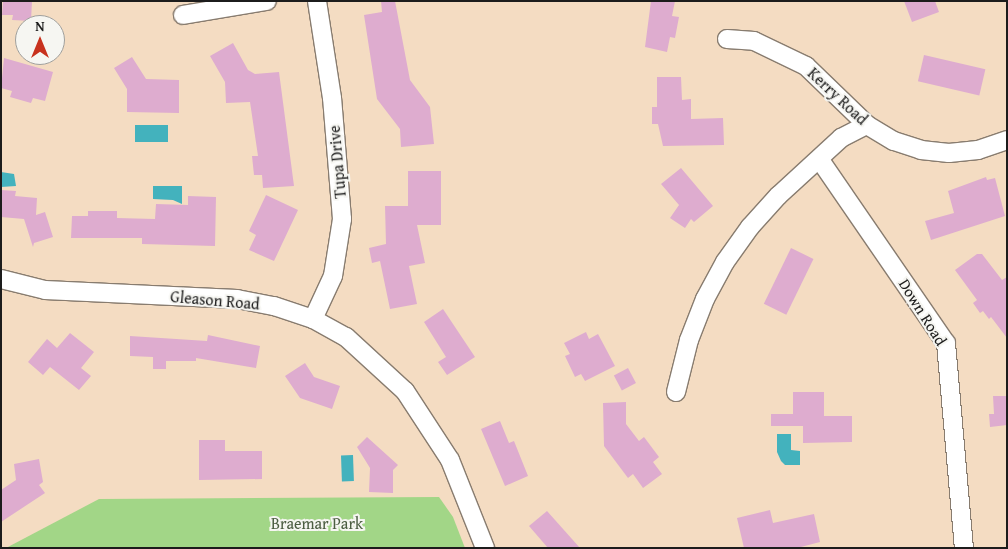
<!DOCTYPE html>
<html>
<head>
<meta charset="utf-8">
<style>
	body { margin:0 }
	#map { position:relative; width:1008px; height:549px; overflow:hidden; background:#f4dcc2; font-family:"Gentium Book Plus",serif }
	div>[style] { position:absolute }
	.green>* { inset:0; background:#a2d687 }
	.water>* { inset:0; background:#43b2bd; transform-origin:0 0 }
	.building>* { inset:0; background:#deaccf; transform-origin:0 0 }
	.roads { filter:drop-shadow(1px 0 #887c6f) drop-shadow(-1px 0 #887c6f) drop-shadow(0 1px #887c6f) drop-shadow(0 -1px #887c6f) }
	.minor>* { height:18px; margin:-9px; padding:0 9px; transform-origin:9px; border-radius:9px; background:#fff }
	span { translate:-50% -50%; white-space:nowrap; text-align:center; line-height:1.15; -webkit-text-stroke:4px #f6f6f2; paint-order:stroke }
	.street-label { font-size:16px; color:#1c1c1c }
	.park-label { font-size:16px; color:#4b5d41 }
	.frame { position:absolute; inset:0; border:2px solid #1c1c1c; pointer-events:none }
	.north { position:absolute; left:15px; top:15px; width:50px; height:50px; box-sizing:border-box; background:#f6f6f2; border:1px solid #9f9f9c; border-radius:50%; rotate:0deg; font-size:14px; font-weight:700; line-height:20px; text-align:center; color:#1c1c1c }
	.north::after { content:''; display:block; margin:auto; width:18px; height:22px; background:#c8321e; clip-path:polygon(50% 0,100% 100%,50% 72%,0 100%) }
</style>
</head>
<body>
<div id="map">
	<div class="green">
		<div style="clip-path:polygon(439px 497px,453px 517px,465px 548px,6px 548px,99px 499px)"></div>
	</div>
	<div class="water">
		<div style="left:135px;top:125px;width:33px;height:17px"></div>
		<div style="clip-path:polygon(1px 172px,14px 174px,16px 186px,1px 187px)"></div>
		<div style="clip-path:polygon(153px 186px,182px 186px,182px 204px,173px 200px,153px 199px)"></div>
		<div style="clip-path:polygon(777px 434px,791px 434px,791px 450px,800px 451px,800px 465px,785px 465px,781px 461px,777px 452px)"></div>
		<div style="left:353px;top:455px;width:26px;height:12px;rotate:88deg"></div>
	</div>
	<div class="building">
		<div style="clip-path:polygon(3px 1px,32px 1px,31px 21px,12px 20px,13px 15px,2px 15px)"></div>
		<div style="clip-path:polygon(381px 1px,395px 1px,410px 80px,430px 107px,434px 144px,401px 147px,400px 129px,377px 99px,364px 15px,382px 12px)"></div>
		<div style="clip-path:polygon(651px 1px,675px 1px,672px 16px,679px 17px,675px 38px,670px 37px,667px 52px,645px 47px)"></div>
		<div style="clip-path:polygon(904px 1px,935px 1px,939px 12px,912px 22px)"></div>
		<div style="clip-path:polygon(233px 43px,248px 70px,255px 74px,279px 72px,294px 186px,263px 188px,262px 175px,254px 175px,252px 156px,258px 156px,250px 102px,226px 103px,225px 82px,210px 56px)"></div>
		<div style="left:924px;top:55px;width:63px;height:27px;rotate:13deg"></div>
		<div style="clip-path:polygon(132px 57px,146px 79px,179px 80px,179px 113px,127px 112px,127px 89px,114px 68px)"></div>
		<div style="clip-path:polygon(4px 58px,53px 72px,45px 101px,33px 98px,31px 103px,10px 97px,12px 91px,1px 88px)"></div>
		<div style="clip-path:polygon(657px 77px,681px 77px,682px 100px,691px 99px,691px 119px,723px 118px,724px 145px,663px 146px,658px 124px,652px 124px,652px 107px,657px 107px)"></div>
		<div style="clip-path:polygon(681px 168px,713px 206px,694px 222px,691px 219px,685px 228px,670px 218px,679px 205px,661px 184px)"></div>
		<div style="clip-path:polygon(408px 171px,441px 171px,441px 225px,417px 225px,425px 263px,409px 266px,417px 304px,390px 309px,380px 261px,372px 263px,369px 248px,386px 244px,385px 206px,408px 206px)"></div>
		<div style="clip-path:polygon(986px 177px,987px 180px,995px 178px,1005px 216px,931px 240px,925px 221px,954px 213px,948px 191px)"></div>
		<div style="clip-path:polygon(1px 190px,16px 191px,15px 196px,37px 198px,36px 215px,45px 212px,53px 237px,34px 243px,33px 247px,24px 219px,1px 217px)"></div>
		<div style="clip-path:polygon(266px 195px,298px 210px,274px 261px,249px 250px,256px 235px,249px 231px)"></div>
		<div style="clip-path:polygon(188px 196px,216px 197px,215px 246px,142px 244px,142px 238px,71px 238px,72px 216px,88px 216px,88px 211px,117px 211px,117px 218px,155px 219px,156px 204px,188px 205px)"></div>
		<div style="left:791px;top:248px;width:25px;height:62px;rotate:26deg"></div>
		<div style="clip-path:polygon(977px 254px,982px 254px,1002px 280px,1007px 277px,1007px 338px,991px 317px,989px 319px,983px 311px,980px 313px,973px 303px,977px 300px,955px 270px)"></div>
		<div style="clip-path:polygon(443px 309px,475px 357px,447px 375px,438px 362px,446px 357px,424px 322px)"></div>
		<div style="clip-path:polygon(586px 332px,589px 339px,598px 334px,615px 366px,585px 381px,581px 374px,575px 377px,565px 356px,570px 354px,564px 343px)"></div>
		<div style="clip-path:polygon(70px 333px,94px 352px,81px 368px,91px 376px,79px 390px,50px 367px,43px 375px,28px 362px,47px 339px,57px 348px)"></div>
		<div style="clip-path:polygon(208px 335px,260px 346px,256px 368px,196px 358px,196px 361px,166px 361px,166px 369px,153px 369px,153px 357px,130px 356px,130px 336px,207px 341px)"></div>
		<div style="clip-path:polygon(305px 363px,314px 377px,340px 386px,332px 409px,300px 398px,285px 376px)"></div>
		<div style="left:628px;top:368px;width:17px;height:16px;rotate:62deg"></div>
		<div style="clip-path:polygon(793px 392px,824px 392px,824px 416px,852px 416px,852px 442px,803px 443px,803px 426px,771px 426px,771px 414px,793px 414px)"></div>
		<div style="clip-path:polygon(993px 396px,1007px 396px,1007px 425px,990px 427px,989px 414px,994px 414px)"></div>
		<div style="clip-path:polygon(626px 402px,626px 424px,639px 441px,644px 437px,659px 457px,653px 462px,662px 474px,643px 488px,633px 474px,628px 478px,604px 446px,603px 403px)"></div>
		<div style="clip-path:polygon(500px 421px,509px 443px,514px 441px,528px 476px,505px 486px,481px 429px)"></div>
		<div style="clip-path:polygon(367px 437px,398px 465px,393px 470px,393px 493px,369px 492px,370px 468px,357px 447px)"></div>
		<div style="clip-path:polygon(199px 440px,225px 440px,225px 451px,262px 451px,262px 479px,199px 480px)"></div>
		<div style="clip-path:polygon(39px 459px,43px 482px,39px 485px,45px 493px,1px 522px,1px 490px,16px 480px,14px 464px)"></div>
		<div style="clip-path:polygon(770px 510px,773px 523px,814px 514px,820px 542px,797px 548px,744px 548px,737px 518px)"></div>
		<div style="clip-path:polygon(547px 511px,580px 548px,548px 548px,529px 526px)"></div>
	</div>
	<div class="roads">
		<div class="minor">
			<div style="left:183px;top:15px;width:85px;rotate:-9.5deg"></div>
			<div style="left:727px;top:39px;width:27px;rotate:4deg"></div>
			<div style="left:754px;top:41px;width:58px;rotate:25.7deg"></div>
			<div style="left:806px;top:66px;width:85px;rotate:44deg"></div>
			<div style="left:867px;top:125px;width:31px;rotate:31deg"></div>
			<div style="left:894px;top:141px;width:28px;rotate:18deg"></div>
			<div style="left:921px;top:150px;width:28px;rotate:6deg"></div>
			<div style="left:949px;top:153px;width:29px;rotate:-6deg"></div>
			<div style="left:978px;top:150px;width:31px;rotate:-19deg"></div>
			<div style="left:820px;top:160px;width:222px;rotate:55.5deg"></div>
			<div style="left:946px;top:343px;width:206px;rotate:85deg"></div>
			<div style="left:1px;top:279px;width:45px;rotate:14deg"></div>
			<div style="left:45px;top:290px;width:192px;rotate:2.7deg"></div>
			<div style="left:237px;top:299px;width:38px;rotate:11deg"></div>
			<div style="left:274px;top:306px;width:41px;rotate:18.4deg"></div>
			<div style="left:313px;top:319px;width:38px;rotate:29deg"></div>
			<div style="left:346px;top:337px;width:80px;rotate:42.5deg"></div>
			<div style="left:405px;top:391px;width:82px;rotate:56.9deg"></div>
			<div style="left:450px;top:460px;width:95px;rotate:68.3deg"></div>
			<div style="left:313px;top:319px;width:47px;rotate:-65.1deg"></div>
			<div style="left:333px;top:276px;width:58px;rotate:-81deg"></div>
			<div style="left:342px;top:219px;width:121px;rotate:-94.7deg"></div>
			<div style="left:332px;top:98px;width:98px;rotate:-98.8deg"></div>
			<div style="left:676px;top:392px;width:54px;rotate:-76deg"></div>
			<div style="left:689px;top:340px;width:44px;rotate:-68.7deg"></div>
			<div style="left:705px;top:299px;width:42px;rotate:-61.6deg"></div>
			<div style="left:725px;top:262px;width:43px;rotate:-54.5deg"></div>
			<div style="left:750px;top:227px;width:42px;rotate:-47.9deg"></div>
			<div style="left:778px;top:196px;width:86px;rotate:-42.6deg"></div>
			<div style="left:841px;top:138px;width:29px;rotate:-27deg"></div>
		</div>
	</div>
	<div class="street-label">
		<span style="left:838px;top:96px;rotate:43deg">Kerry Road</span>
		<span style="left:337px;top:162px;rotate:-95deg">Tupa Drive</span>
		<span style="left:215px;top:300px;rotate:5deg">Gleason Road</span>
		<span style="left:923px;top:312px;rotate:58deg">Down Road</span>
	</div>
	<div class="park-label">
		<span style="left:317px;top:523px">Braemar Park</span>
	</div>
	<div class="frame"></div>
	<div class="north">N</div>
</div>
</body>
</html>
